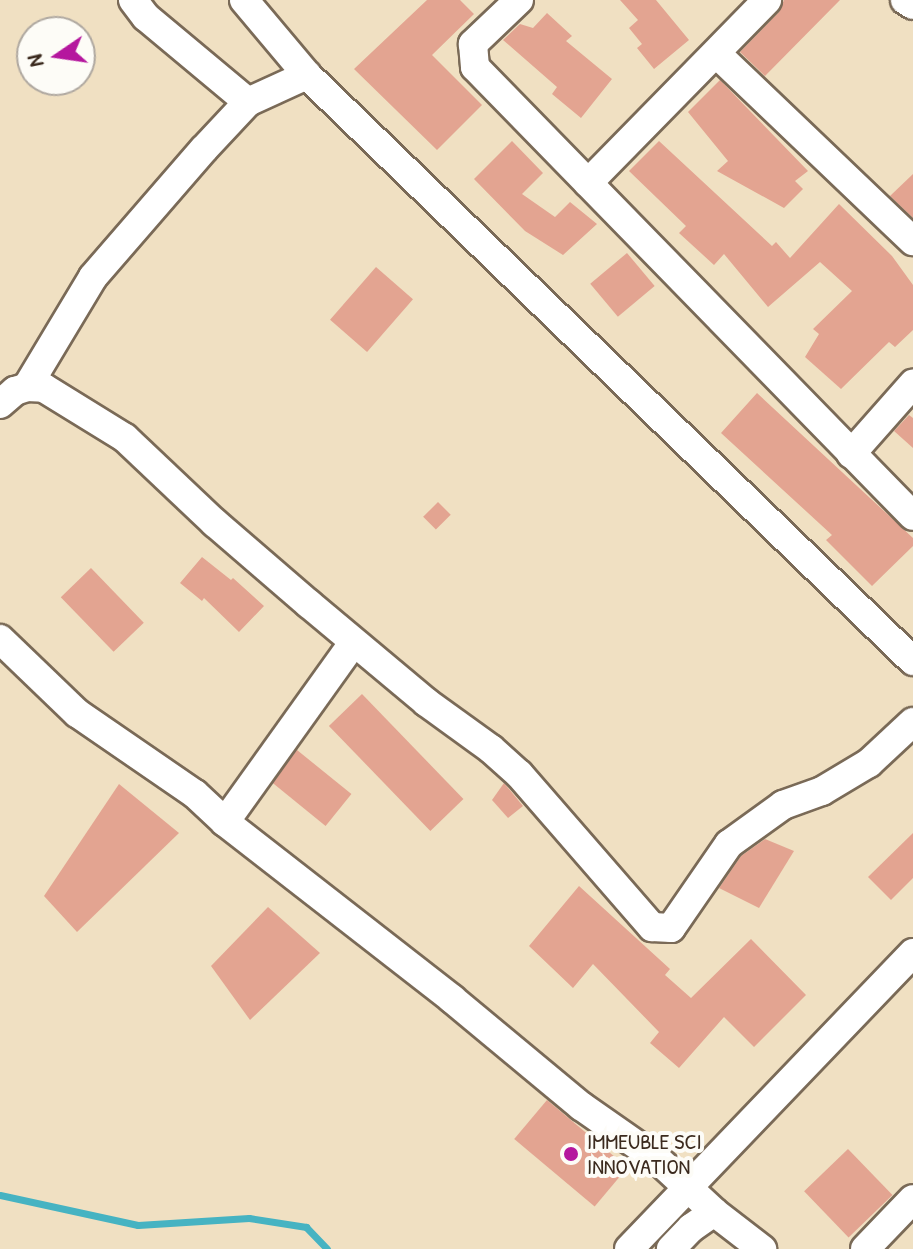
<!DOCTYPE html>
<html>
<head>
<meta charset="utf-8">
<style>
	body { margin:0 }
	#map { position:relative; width:913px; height:1249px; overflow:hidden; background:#f0e0c2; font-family:"Patrick Hand",sans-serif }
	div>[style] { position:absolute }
	.stream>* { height:7px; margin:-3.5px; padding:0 3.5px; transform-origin:3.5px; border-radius:3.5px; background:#46b3c2 }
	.building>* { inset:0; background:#e3a491; transform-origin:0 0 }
	.roads { filter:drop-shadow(2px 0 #7a6a57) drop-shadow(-2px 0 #7a6a57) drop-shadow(0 2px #7a6a57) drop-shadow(0 -2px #7a6a57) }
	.minor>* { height:28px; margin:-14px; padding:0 14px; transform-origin:14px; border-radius:14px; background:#fff }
	.dots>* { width:22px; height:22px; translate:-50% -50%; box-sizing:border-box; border:4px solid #fdfcf7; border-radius:50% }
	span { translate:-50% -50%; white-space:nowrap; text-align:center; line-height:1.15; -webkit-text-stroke:8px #fdfcf7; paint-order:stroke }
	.poi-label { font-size:22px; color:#3b2a1e }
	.left { translate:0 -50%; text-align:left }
	.north { position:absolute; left:16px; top:16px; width:80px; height:80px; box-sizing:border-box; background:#fdfcf7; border:2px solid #afa8a0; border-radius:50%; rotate:257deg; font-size:22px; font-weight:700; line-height:32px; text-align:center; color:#3b2a1e }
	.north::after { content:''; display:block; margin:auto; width:28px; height:36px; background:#b5179e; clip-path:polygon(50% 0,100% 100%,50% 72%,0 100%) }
</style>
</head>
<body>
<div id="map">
	<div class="stream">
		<div style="left:0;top:1195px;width:141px;rotate:12.3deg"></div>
		<div style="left:138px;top:1225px;width:111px;rotate:-3.6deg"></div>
		<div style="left:249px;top:1218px;width:58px;rotate:9deg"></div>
		<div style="left:306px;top:1227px;width:30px;rotate:46deg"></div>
	</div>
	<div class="building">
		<div style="clip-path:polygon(427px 0,460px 0,474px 14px,432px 55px,482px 105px,437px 150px,354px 69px)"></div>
		<div style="clip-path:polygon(620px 0,656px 0,689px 40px,654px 69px,637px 48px,642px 44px,629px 28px,638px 20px)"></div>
		<div style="clip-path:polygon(784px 0,840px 0,765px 76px,740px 52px,779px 12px)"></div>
		<div style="clip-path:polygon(547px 13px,572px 36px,566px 41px,612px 79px,581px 118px,552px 94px,557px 87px,503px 40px,520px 24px,533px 28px)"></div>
		<div style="clip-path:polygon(720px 80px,808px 171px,795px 181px,803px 189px,784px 208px,717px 171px,728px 161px,688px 112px)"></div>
		<div style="clip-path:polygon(512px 141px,543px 173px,522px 194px,555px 217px,570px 202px,597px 224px,563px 255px,525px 231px,474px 179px)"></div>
		<div style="clip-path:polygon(659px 141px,772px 246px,776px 242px,790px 258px,839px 204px,892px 256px,913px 285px,913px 330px,895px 347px,889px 342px,841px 389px,805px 357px,819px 334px,813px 329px,852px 291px,820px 262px,768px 307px,724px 254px,714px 265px,679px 233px,686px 226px,629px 171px)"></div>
		<div style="clip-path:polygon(913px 174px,913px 218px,890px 196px)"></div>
		<div style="left:627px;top:253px;width:43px;height:48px;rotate:50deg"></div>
		<div style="left:376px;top:267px;width:49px;height:70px;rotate:41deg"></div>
		<div style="clip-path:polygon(757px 393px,913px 538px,913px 546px,872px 586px,826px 540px,832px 535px,721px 433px)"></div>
		<div style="clip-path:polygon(909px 415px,913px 418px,913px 448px,894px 431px)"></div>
		<div style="left:438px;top:502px;width:18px;height:21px;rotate:45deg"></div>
		<div style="clip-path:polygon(202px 557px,231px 580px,233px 578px,264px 606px,239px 632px,204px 598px,202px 601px,180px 583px)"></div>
		<div style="left:91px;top:568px;width:76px;height:42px;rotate:46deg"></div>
		<div style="left:362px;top:694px;width:146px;height:46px;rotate:46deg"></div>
		<div style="left:297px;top:750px;width:70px;height:41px;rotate:39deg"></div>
		<div style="clip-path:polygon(504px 783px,523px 806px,508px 818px,492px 800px)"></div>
		<div style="clip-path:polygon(119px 784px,179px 833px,77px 932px,44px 896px)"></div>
		<div style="clip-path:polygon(913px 833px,913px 878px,891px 900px,868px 877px)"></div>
		<div style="clip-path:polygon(765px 839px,794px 851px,759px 908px,719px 888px,741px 856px)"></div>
		<div style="clip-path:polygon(579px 886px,670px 969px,665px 975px,691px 998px,751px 939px,806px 995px,754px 1047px,724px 1017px,679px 1068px,650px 1043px,659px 1032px,593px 964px,573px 988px,529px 946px)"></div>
		<div style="clip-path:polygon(268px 907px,320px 953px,250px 1020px,211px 966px)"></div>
		<div style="left:547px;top:1100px;width:105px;height:51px;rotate:40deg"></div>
		<div style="left:848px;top:1149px;width:64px;height:61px;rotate:46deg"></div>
	</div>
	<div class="roads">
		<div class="minor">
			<div style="left:133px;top:0;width:21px;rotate:53deg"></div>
			<div style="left:146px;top:17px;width:133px;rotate:39.8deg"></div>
			<div style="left:244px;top:0;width:98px;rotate:50deg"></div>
			<div style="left:307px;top:75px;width:843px;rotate:44.04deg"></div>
			<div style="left:519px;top:0;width:64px;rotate:136.3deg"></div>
			<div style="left:473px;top:44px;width:23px;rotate:85deg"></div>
			<div style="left:475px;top:67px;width:627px;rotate:45.71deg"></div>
			<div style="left:905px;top:0;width:9px;rotate:32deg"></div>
			<div style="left:717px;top:54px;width:271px;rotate:43.7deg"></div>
			<div style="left:588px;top:183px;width:256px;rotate:-45.6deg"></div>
			<div style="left:27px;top:387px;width:128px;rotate:-59deg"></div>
			<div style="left:93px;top:277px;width:169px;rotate:-49.1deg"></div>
			<div style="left:204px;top:149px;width:64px;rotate:-46.9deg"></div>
			<div style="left:248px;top:102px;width:65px;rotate:-24.6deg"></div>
			<div style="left:0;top:404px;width:20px;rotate:-41deg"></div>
			<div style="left:15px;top:391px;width:13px;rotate:-18deg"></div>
			<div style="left:27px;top:387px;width:17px;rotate:3deg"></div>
			<div style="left:44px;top:388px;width:95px;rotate:31.7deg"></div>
			<div style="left:125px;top:438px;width:124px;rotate:43.4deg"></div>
			<div style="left:215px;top:523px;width:124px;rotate:40.8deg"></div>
			<div style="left:309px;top:604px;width:153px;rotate:39.9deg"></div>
			<div style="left:426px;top:702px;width:80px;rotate:35.9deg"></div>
			<div style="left:491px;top:749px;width:38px;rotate:42deg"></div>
			<div style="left:519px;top:774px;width:203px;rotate:49deg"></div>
			<div style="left:652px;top:927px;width:19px;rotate:3deg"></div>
			<div style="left:671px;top:928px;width:102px;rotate:-55.4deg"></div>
			<div style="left:729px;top:844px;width:67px;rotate:-35.8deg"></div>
			<div style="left:783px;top:805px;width:41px;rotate:-19.7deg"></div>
			<div style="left:822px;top:791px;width:55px;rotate:-30.8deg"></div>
			<div style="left:869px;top:763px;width:60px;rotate:-43deg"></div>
			<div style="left:851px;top:454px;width:94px;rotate:-48.5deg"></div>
			<div style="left:0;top:639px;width:107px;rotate:43.9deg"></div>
			<div style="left:77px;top:713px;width:143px;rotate:34.5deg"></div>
			<div style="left:195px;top:794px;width:41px;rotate:43deg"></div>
			<div style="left:225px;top:822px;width:288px;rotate:37.9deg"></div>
			<div style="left:452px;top:999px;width:168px;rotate:39.7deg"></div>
			<div style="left:581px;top:1106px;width:93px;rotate:34.9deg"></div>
			<div style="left:657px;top:1159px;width:78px;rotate:42.9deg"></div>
			<div style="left:714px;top:1212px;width:28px;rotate:145deg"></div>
			<div style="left:691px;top:1228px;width:29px;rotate:134deg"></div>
			<div style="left:225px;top:822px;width:221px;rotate:-54.4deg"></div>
			<div style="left:714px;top:1212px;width:61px;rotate:37.6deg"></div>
			<div style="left:629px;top:1249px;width:410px;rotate:-46.2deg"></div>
			<div style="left:865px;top:1249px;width:69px;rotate:-46.2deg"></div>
		</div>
	</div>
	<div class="dots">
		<div style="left:571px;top:1154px;background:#b5179e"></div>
	</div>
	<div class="poi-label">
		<span class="left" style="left:587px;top:1154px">IMMEUBLE SCI<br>INNOVATION</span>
	</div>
	<div class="north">N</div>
</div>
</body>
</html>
